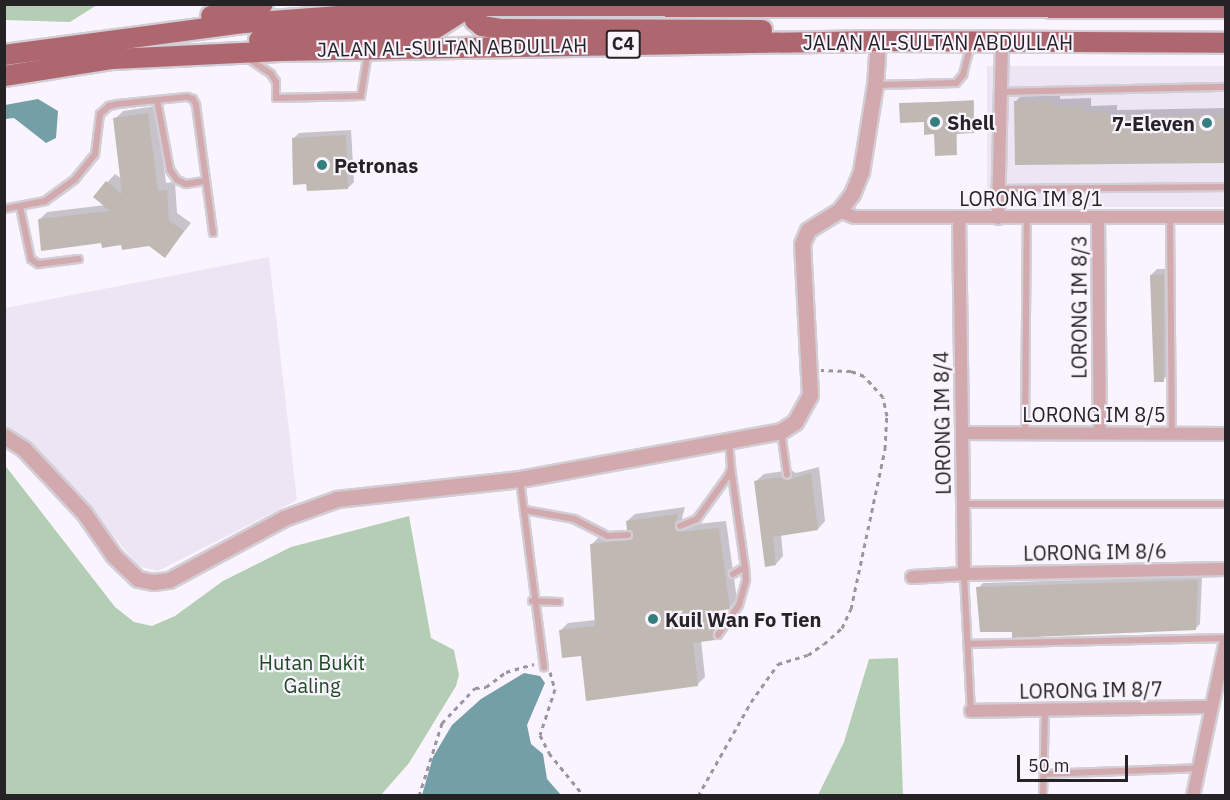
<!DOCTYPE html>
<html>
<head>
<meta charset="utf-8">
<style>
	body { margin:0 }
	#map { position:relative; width:1230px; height:800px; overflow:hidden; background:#f9f4fd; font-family:"IBM Plex Sans",sans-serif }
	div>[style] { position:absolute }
	.built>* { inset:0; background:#ede5f4; transform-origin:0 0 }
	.green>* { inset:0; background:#b3ceb5 }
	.water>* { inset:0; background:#749fa7 }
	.shadow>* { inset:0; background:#0003 }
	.building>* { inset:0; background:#c0b8b3 }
	.path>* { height:3px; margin-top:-1.5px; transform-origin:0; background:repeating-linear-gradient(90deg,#9a969d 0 4.5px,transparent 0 9px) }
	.roads { filter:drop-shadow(2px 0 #d3ced6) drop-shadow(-2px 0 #d3ced6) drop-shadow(0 2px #d3ced6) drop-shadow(0 -2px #d3ced6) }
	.service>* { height:6px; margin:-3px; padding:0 3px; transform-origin:3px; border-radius:3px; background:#d2a9ac }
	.minor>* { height:12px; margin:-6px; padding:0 6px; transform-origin:6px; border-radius:6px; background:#d2a9ac }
	.tertiary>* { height:15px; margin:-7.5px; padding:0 7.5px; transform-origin:7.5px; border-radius:7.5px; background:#d2a9ac }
	.primary>* { height:20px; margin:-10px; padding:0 10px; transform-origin:10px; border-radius:10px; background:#ae676f }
	.dots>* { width:16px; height:16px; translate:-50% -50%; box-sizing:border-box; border:3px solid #f9f4fd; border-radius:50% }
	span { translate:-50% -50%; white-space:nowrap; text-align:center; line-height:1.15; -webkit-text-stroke:4.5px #f9f4fd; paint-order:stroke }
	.shield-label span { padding:2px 4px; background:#f9f4fd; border:2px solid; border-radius:4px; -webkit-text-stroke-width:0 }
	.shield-label { font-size:18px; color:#252326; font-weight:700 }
	.street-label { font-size:20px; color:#252326 }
	.poi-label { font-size:20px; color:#252326; font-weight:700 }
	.left { translate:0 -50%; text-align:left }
	.right { translate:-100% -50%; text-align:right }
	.park-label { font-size:20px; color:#1f4a25 }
	.frame { position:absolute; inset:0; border:6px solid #252326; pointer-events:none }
	.scale { position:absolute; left:1017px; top:755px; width:111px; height:27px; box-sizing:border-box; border:3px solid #252326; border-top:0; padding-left:8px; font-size:18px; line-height:21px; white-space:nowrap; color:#252326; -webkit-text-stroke:4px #f9f4fd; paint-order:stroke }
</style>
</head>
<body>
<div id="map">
	<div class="built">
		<div style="left:1225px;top:66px;width:141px;height:238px;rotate:90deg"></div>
		<div style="clip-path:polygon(269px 257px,297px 500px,158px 571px,138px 566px,81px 496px,28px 441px,5px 428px,5px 308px)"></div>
	</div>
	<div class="green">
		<div style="clip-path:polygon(4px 5px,5px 4px,97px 5px,70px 22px,5px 20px)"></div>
		<div style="clip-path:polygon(4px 464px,115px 607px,134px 622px,152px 626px,175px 616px,223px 581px,291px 547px,409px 516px,431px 638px,454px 650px,459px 675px,456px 686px,409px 763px,381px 795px,5px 795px)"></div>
		<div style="clip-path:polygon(898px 658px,903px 795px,818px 795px,844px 742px,869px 659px)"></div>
	</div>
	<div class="water">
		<div style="clip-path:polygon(38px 99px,58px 111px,56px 138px,46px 143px,14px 118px,5px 119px,5px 105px)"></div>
		<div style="clip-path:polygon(524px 673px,540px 676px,545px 683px,527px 725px,531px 744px,543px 754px,547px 779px,561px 795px,422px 795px,433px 757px,452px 725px,481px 699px)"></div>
	</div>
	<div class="shadow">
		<div style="clip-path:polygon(1024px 93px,1060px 93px,1060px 99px,1091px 98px,1091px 106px,1117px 105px,1117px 110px,1226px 108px,1226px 161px,1016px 101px)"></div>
		<div style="clip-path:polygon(974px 100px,974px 130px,957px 132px,956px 154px,925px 121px,901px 104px)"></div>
		<div style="clip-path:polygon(156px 106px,166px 183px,175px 182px,177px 213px,191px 223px,165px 256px,149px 245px,103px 242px,39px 220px,47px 212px,106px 205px,95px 196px,115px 174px,122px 179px,115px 119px,123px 111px)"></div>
		<div style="clip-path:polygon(351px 130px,354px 182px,348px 188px,293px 139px,299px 133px)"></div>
		<div style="clip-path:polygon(1157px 269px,1169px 269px,1169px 374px,1163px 380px,1151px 275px)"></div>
		<div style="clip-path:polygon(819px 467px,825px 521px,818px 529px,781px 534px,783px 556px,776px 564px,756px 481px,764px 474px,791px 470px,796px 473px)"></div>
		<div style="clip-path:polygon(685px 507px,682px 518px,688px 525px,726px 521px,737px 600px,729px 608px,719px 609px,722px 631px,714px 639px,701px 640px,705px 677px,697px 685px,582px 654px,560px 631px,568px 623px,596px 620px,591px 545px,599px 537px,634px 533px,627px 521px,635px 514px)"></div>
		<div style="clip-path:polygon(1202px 576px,1200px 624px,1195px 629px,1014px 631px,978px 588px,983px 583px)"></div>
	</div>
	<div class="building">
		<div style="clip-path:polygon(1052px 100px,1052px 106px,1083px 106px,1084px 113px,1109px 112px,1109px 118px,1226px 115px,1226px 163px,1015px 165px,1014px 101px)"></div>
		<div style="clip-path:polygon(973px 101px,974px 133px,956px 134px,957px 155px,935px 156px,934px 134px,924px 135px,924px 122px,900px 123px,899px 103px)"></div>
		<div style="clip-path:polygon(148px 113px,158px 191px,167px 190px,169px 221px,184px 231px,165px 258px,149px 246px,122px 250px,121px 245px,102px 248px,101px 243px,41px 251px,38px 219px,110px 211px,93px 197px,106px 181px,122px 194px,113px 118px)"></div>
		<div style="clip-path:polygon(346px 135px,348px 189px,307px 191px,306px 184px,293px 185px,292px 138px)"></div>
		<div style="clip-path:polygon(1164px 274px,1164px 382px,1154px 382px,1150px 275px)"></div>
		<div style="clip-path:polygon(811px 473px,818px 530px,773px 537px,776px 565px,765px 567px,754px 481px,782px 477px,787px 480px)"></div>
		<div style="clip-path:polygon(678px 514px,675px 526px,680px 532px,719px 528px,730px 609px,711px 612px,715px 640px,693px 643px,698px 686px,586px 701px,581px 656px,562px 658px,559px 630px,595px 626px,590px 544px,631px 539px,633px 534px,627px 530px,626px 521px)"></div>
		<div style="clip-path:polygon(1198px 580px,1196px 630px,1012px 638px,1012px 632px,980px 632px,976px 587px)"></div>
	</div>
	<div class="path">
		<div style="left:550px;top:672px;width:18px;rotate:74deg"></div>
		<div style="left:555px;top:689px;width:48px;rotate:108.1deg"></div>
		<div style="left:540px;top:735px;width:20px;rotate:63deg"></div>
		<div style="left:549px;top:753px;width:55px;rotate:50.9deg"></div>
		<div style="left:419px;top:796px;width:77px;rotate:-72.5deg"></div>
		<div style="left:442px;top:723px;width:48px;rotate:-46.7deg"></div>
		<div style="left:475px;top:688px;width:11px;rotate:-5deg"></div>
		<div style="left:486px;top:687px;width:25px;rotate:-37deg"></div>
		<div style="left:506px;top:672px;width:29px;rotate:-16deg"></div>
		<div style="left:698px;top:796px;width:108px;rotate:-60.6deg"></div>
		<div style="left:751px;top:702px;width:47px;rotate:-54.6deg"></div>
		<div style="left:778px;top:664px;width:31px;rotate:-17deg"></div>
		<div style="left:808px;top:655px;width:19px;rotate:-35deg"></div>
		<div style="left:824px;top:644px;width:24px;rotate:-42deg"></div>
		<div style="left:842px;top:628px;width:21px;rotate:-65deg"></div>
		<div style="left:851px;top:609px;width:164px;rotate:-78deg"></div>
		<div style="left:885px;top:449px;width:33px;rotate:-87deg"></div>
		<div style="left:887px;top:416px;width:19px;rotate:-102deg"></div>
		<div style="left:883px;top:397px;width:28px;rotate:-132deg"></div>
		<div style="left:864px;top:376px;width:14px;rotate:-159deg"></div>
		<div style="left:851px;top:371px;width:30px;rotate:-178deg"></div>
	</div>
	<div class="roads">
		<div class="service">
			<div style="left:249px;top:59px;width:27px;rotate:34deg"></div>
			<div style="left:271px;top:74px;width:9px;rotate:58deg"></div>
			<div style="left:276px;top:82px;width:16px;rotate:90deg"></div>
			<div style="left:276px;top:98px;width:85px;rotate:-1.3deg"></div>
			<div style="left:361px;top:96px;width:45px;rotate:-81deg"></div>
			<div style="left:876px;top:85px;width:80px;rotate:-1.4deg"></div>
			<div style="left:956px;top:83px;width:11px;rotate:-49deg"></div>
			<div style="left:963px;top:75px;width:32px;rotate:-76deg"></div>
			<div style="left:1001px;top:92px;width:225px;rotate:-1.3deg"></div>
			<div style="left:157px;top:100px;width:30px;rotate:-6deg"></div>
			<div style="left:187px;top:97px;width:6px;rotate:18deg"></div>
			<div style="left:193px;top:99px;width:7px;rotate:63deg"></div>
			<div style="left:196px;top:105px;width:129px;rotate:82.4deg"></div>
			<div style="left:999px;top:189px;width:227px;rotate:-0.5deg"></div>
			<div style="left:20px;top:207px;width:53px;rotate:78.1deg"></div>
			<div style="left:31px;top:259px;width:9px;rotate:36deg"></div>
			<div style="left:38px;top:264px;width:41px;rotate:-7deg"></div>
			<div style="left:4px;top:209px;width:42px;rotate:-11deg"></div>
			<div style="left:45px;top:201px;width:37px;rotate:-36deg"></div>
			<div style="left:75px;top:179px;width:32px;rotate:-51deg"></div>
			<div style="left:95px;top:154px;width:40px;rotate:-82.9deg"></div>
			<div style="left:100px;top:114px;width:12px;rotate:-42deg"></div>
			<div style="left:109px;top:106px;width:9px;rotate:-13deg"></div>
			<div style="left:118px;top:104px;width:39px;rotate:-6deg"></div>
			<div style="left:157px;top:100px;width:71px;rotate:79.5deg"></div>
			<div style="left:170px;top:170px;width:12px;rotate:55deg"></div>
			<div style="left:177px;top:180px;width:10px;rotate:24deg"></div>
			<div style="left:186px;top:184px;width:19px;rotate:-9deg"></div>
			<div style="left:1170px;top:217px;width:216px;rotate:89.5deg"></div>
			<div style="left:781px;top:431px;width:44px;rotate:82.2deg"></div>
			<div style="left:1025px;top:433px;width:215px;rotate:-89.5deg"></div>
			<div style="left:731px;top:468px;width:100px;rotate:82deg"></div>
			<div style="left:520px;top:480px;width:189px;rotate:82.7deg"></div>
			<div style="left:963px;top:504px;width:263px"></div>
			<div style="left:525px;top:510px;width:50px;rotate:10.4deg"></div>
			<div style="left:574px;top:519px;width:38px;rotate:27deg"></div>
			<div style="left:608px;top:536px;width:20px;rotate:-3deg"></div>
			<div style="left:680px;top:526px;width:18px;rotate:-22deg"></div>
			<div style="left:697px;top:519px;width:53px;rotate:-54.2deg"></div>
			<div style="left:728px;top:476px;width:9px;rotate:-69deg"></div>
			<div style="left:731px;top:468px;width:26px;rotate:-94deg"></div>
			<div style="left:964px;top:575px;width:136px;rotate:87.1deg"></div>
			<div style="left:532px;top:601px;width:27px;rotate:2deg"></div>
			<div style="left:718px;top:635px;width:37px;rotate:-55deg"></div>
			<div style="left:739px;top:605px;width:26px;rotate:-74deg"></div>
			<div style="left:746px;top:580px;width:13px;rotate:-94deg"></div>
			<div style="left:745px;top:567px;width:14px;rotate:150deg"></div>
			<div style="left:968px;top:644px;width:258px;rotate:-1.3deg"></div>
			<div style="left:1044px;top:774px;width:156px;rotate:-2.2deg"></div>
			<div style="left:1043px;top:796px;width:86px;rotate:-88.7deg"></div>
		</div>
		<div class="minor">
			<div style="left:839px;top:211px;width:17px;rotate:21deg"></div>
			<div style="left:855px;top:217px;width:371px"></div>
			<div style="left:1098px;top:217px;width:215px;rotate:89.5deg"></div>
			<div style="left:998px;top:218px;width:175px;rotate:-88.7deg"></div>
			<div style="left:962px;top:433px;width:264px;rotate:0.2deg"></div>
			<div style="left:964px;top:574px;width:262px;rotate:-1.1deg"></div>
			<div style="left:912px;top:577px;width:52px;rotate:-3.3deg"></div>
			<div style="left:964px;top:574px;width:356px;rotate:-90.8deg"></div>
			<div style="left:971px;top:711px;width:240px;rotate:-1deg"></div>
			<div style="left:1193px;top:796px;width:158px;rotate:-78deg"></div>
		</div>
		<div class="tertiary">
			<div style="left:4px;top:436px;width:24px;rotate:33deg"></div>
			<div style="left:24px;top:449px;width:88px;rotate:46.8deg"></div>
			<div style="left:84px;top:513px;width:52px;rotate:55.1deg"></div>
			<div style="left:114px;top:556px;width:33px;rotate:44deg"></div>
			<div style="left:138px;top:579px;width:16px;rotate:11deg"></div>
			<div style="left:154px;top:582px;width:15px;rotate:-8deg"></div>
			<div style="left:169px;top:580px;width:131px;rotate:-28.3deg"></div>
			<div style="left:284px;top:518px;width:56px;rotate:-19.7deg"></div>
			<div style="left:337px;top:499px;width:184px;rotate:-6.2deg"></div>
			<div style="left:520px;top:479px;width:265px;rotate:-10.4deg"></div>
			<div style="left:781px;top:431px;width:17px;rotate:-33deg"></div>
			<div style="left:795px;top:422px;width:31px;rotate:-61deg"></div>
			<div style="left:810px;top:395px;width:151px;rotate:-93deg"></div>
			<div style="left:802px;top:244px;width:15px;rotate:-67deg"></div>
			<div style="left:808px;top:230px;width:36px;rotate:-32deg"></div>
			<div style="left:839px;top:211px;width:21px;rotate:-53deg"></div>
			<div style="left:852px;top:194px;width:24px;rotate:-68deg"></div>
			<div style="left:861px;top:172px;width:88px;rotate:-80.9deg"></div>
			<div style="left:875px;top:85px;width:44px;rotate:-86.1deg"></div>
		</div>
		<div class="primary">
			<div style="left:471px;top:6px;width:15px;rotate:74deg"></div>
			<div style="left:475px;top:20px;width:9px;rotate:41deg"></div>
			<div style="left:482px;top:26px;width:20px;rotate:9deg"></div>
			<div style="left:502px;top:29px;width:260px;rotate:0.2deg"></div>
			<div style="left:211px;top:16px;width:53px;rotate:-13deg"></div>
			<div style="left:259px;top:40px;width:177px;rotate:-3.9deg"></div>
			<div style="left:436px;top:28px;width:41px;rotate:-32.2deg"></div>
			<div style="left:4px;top:55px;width:243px;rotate:-7.6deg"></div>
			<div style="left:245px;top:23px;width:227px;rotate:-4.3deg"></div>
			<div style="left:471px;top:6px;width:755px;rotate:0.15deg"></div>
			<div style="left:4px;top:76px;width:110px;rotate:-8.9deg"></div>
			<div style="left:113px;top:59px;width:167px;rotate:-2.7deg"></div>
			<div style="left:280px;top:51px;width:598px;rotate:-0.96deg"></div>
			<div style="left:878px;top:41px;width:348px;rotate:0.3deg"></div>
		</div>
	</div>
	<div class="dots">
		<div style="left:935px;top:122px;background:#357e7f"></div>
		<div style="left:1207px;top:123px;background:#357e7f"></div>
		<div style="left:322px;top:165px;background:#357e7f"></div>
		<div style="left:653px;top:619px;background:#357e7f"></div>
	</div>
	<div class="shield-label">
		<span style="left:623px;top:44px">C4</span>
	</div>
	<div class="street-label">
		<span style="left:938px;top:42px">JALAN AL-SULTAN ABDULLAH</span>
		<span style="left:452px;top:47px;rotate:-1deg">JALAN AL-SULTAN ABDULLAH</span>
		<span style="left:1031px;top:198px">LORONG IM 8/1</span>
		<span style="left:1079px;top:307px;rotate:-90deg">LORONG IM 8/3</span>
		<span style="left:1094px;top:414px">LORONG IM 8/5</span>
		<span style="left:942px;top:423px;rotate:-91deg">LORONG IM 8/4</span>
		<span style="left:1095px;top:552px;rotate:-1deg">LORONG IM 8/6</span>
		<span style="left:1091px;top:690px;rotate:-1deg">LORONG IM 8/7</span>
	</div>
	<div class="poi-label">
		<span class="left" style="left:947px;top:122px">Shell</span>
		<span class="right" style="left:1195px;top:123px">7-Eleven</span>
		<span class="left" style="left:334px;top:165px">Petronas</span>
		<span class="left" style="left:665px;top:619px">Kuil Wan Fo Tien</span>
	</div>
	<div class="park-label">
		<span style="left:312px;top:674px">Hutan Bukit<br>Galing</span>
	</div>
	<div class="frame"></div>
	<div class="scale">50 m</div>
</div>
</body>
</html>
